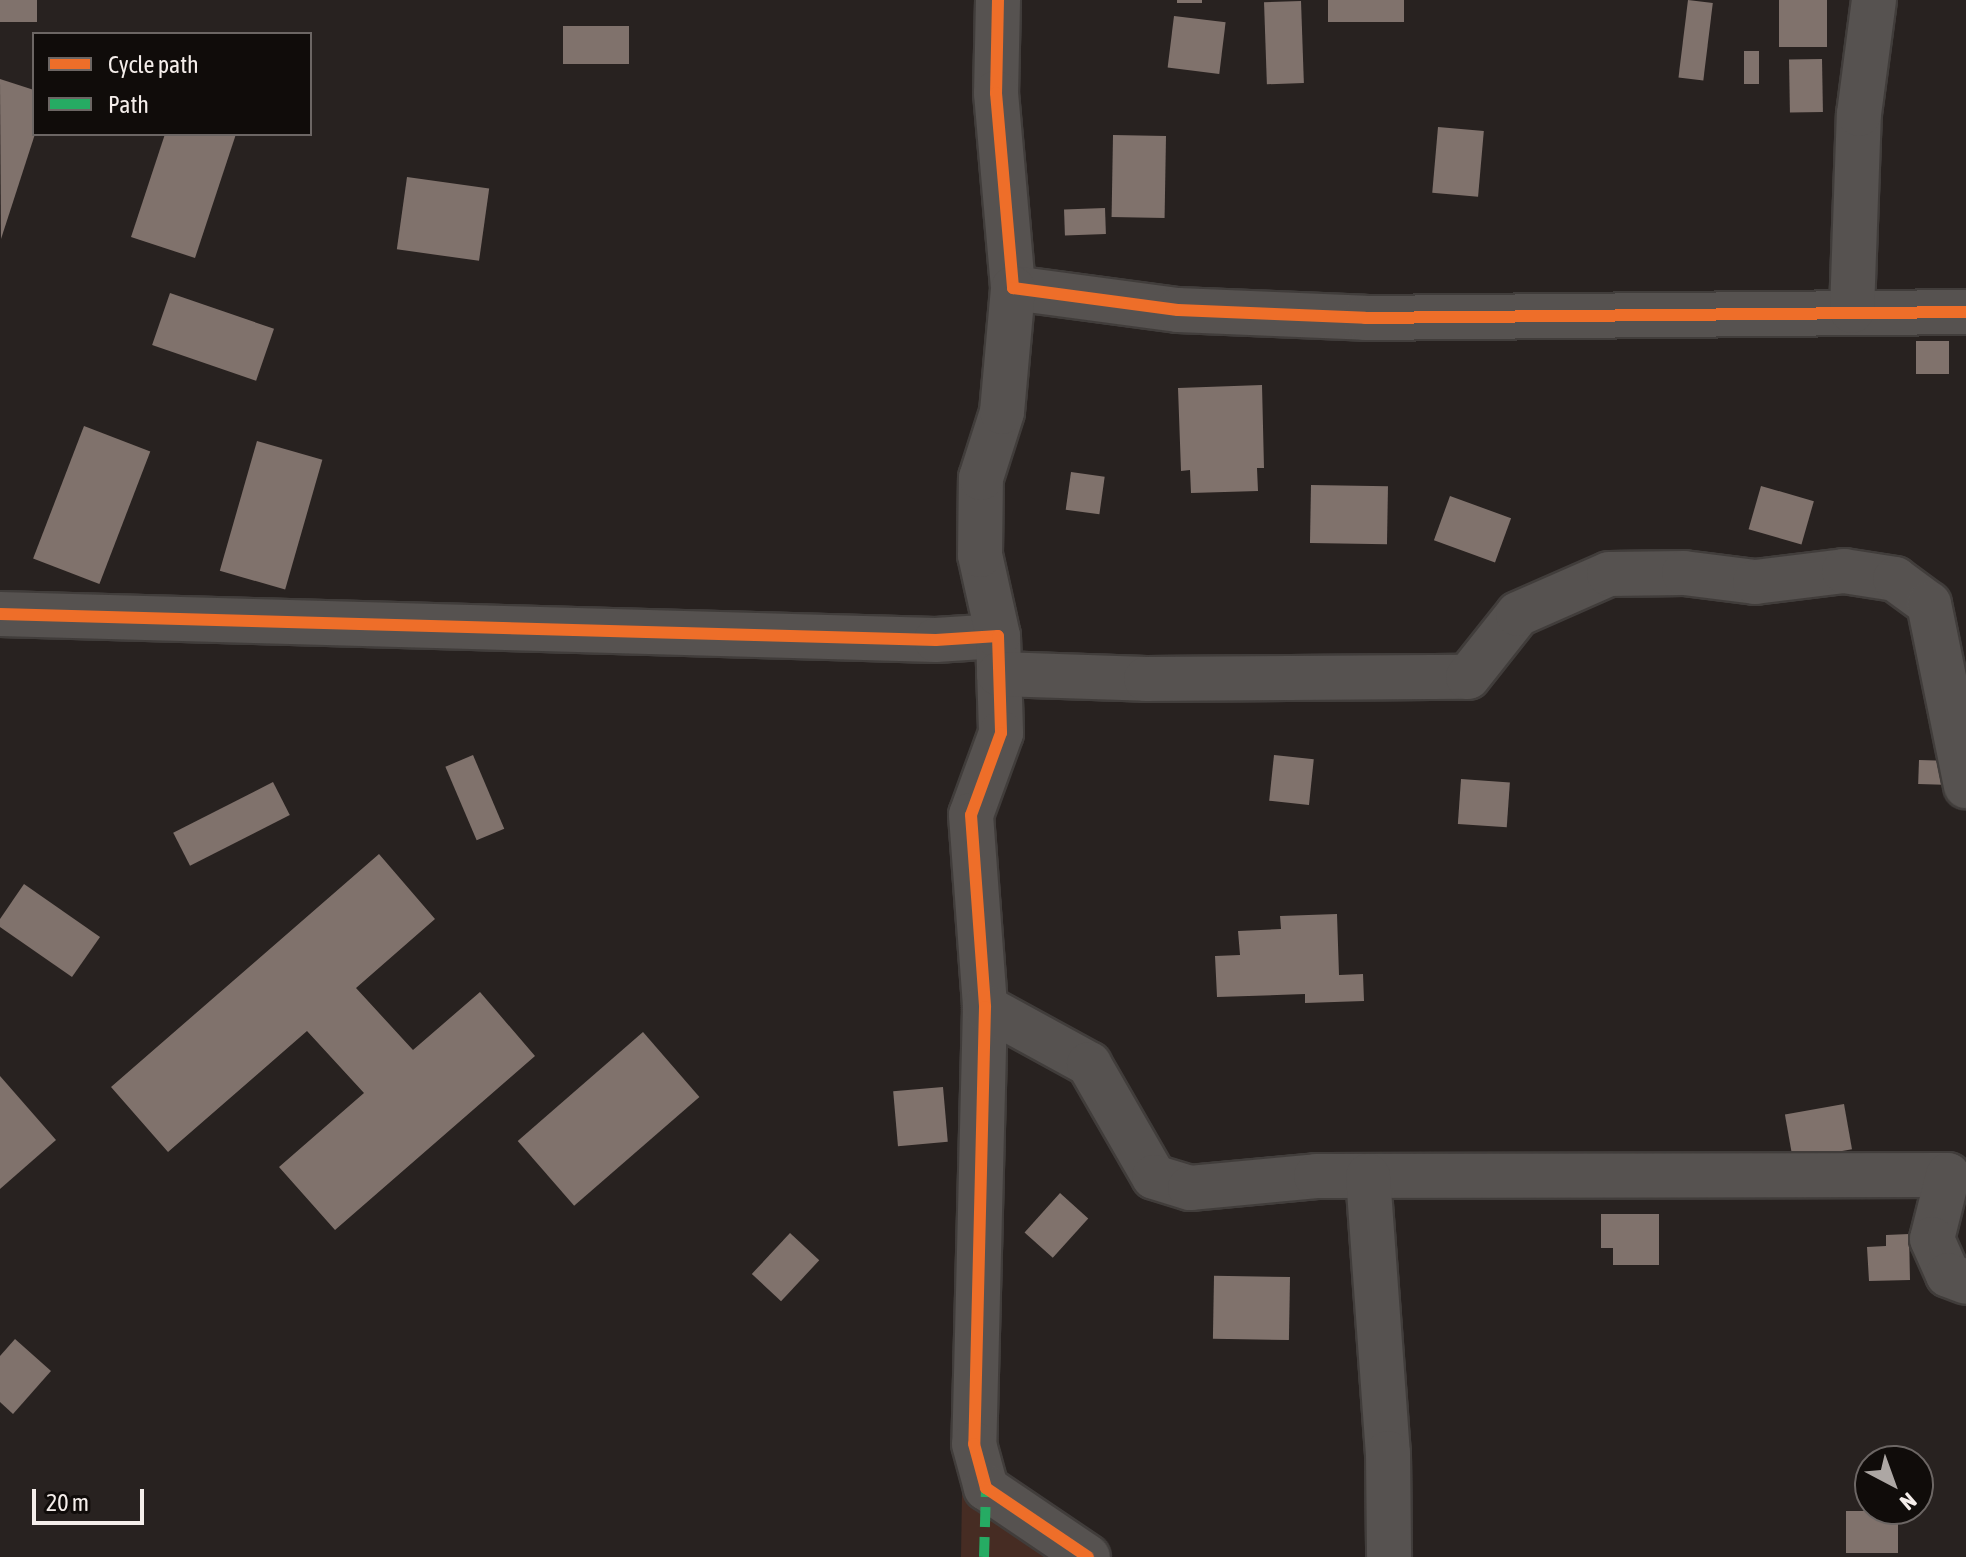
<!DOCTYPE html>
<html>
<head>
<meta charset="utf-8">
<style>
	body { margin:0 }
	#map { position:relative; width:1966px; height:1557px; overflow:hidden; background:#282220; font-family:"Asap Condensed",sans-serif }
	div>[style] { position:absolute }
	.green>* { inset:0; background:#462c23 }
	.building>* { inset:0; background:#80726c; transform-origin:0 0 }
	.roads { filter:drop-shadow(2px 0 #413d3b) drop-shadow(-2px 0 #413d3b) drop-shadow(0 2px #413d3b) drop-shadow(0 -2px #413d3b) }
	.minor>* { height:44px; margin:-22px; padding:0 22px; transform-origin:22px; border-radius:22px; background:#565250 }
	.quiet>* { height:10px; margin-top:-5px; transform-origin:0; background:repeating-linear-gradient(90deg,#26ab63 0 20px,transparent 0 30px) }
	.cycleway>* { height:12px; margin:-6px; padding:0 6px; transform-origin:6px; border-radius:6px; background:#ee6e29 }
	span { translate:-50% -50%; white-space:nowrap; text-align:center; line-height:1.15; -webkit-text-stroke:8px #100c0a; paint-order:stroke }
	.legend { position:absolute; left:32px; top:32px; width:280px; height:104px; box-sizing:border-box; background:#100c0a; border:2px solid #6c6664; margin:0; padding:10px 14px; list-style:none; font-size:24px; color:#f5eeeb }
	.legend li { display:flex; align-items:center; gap:16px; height:40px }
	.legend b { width:40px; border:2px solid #6c6664 }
	.north { position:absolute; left:1854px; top:1445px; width:80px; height:80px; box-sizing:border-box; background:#100c0a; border:2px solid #6c6664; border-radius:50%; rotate:139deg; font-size:22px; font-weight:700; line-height:32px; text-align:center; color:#f5eeeb }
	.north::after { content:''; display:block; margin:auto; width:28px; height:36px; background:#ada7a4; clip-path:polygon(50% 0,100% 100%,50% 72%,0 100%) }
	.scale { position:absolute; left:32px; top:1489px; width:112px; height:36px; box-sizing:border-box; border:4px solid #f5eeeb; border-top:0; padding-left:10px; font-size:24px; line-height:28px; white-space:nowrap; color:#f5eeeb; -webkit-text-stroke:6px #100c0a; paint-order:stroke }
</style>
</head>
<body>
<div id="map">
	<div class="green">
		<div style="clip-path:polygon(962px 1493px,1059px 1557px,961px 1557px)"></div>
	</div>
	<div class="building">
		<div style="left:0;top:0;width:37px;height:22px"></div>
		<div style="left:1177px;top:0;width:25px;height:3px"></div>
		<div style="left:1328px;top:0;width:76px;height:22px"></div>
		<div style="left:1688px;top:0;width:25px;height:78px;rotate:7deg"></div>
		<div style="left:1779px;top:0;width:48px;height:47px"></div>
		<div style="left:1301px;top:1px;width:82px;height:37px;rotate:88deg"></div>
		<div style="left:1174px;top:16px;width:52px;height:52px;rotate:7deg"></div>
		<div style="left:563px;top:26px;width:66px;height:38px"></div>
		<div style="left:1744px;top:51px;width:15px;height:33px"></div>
		<div style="left:1822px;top:59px;width:53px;height:33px;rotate:89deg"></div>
		<div style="clip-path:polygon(0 79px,34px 90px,35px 134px,1px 239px)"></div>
		<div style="left:1438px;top:127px;width:46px;height:66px;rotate:5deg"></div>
		<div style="clip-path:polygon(165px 134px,236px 134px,195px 258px,131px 237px)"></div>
		<div style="left:1166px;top:136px;width:82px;height:53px;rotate:91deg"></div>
		<div style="left:407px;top:177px;width:83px;height:73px;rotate:8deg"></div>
		<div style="left:1105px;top:208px;width:26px;height:41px;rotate:88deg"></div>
		<div style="left:170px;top:293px;width:110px;height:55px;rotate:19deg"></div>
		<div style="left:1916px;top:341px;width:33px;height:33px"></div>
		<div style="clip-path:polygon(1262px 385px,1264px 468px,1257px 468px,1258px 491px,1191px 493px,1190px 470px,1181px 471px,1178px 388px)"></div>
		<div style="left:84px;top:426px;width:71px;height:142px;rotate:21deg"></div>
		<div style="left:257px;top:441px;width:68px;height:135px;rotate:16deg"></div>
		<div style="left:1071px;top:472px;width:34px;height:38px;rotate:8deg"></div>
		<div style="left:1311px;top:485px;width:77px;height:58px;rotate:1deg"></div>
		<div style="left:1761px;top:486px;width:55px;height:45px;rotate:16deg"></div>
		<div style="left:1450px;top:496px;width:65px;height:47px;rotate:20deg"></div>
		<div style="left:473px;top:755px;width:80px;height:30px;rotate:67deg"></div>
		<div style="left:1274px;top:755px;width:40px;height:46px;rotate:6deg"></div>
		<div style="left:1919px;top:760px;width:25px;height:24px;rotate:2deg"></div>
		<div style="left:1461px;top:779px;width:49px;height:45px;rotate:4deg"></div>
		<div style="left:273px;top:782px;width:37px;height:112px;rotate:63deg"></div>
		<div style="clip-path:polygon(379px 854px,435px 919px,356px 988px,413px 1050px,480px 992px,535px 1056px,335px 1230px,279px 1167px,364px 1093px,307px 1031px,168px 1152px,111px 1087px)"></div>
		<div style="clip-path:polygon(24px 884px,100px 937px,72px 977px,0 927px,0 919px)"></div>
		<div style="clip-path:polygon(1337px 914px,1339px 975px,1363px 974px,1364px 1001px,1305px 1003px,1305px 994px,1217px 997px,1215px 956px,1240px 955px,1238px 931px,1281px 929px,1280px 916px)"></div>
		<div style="left:643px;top:1032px;width:86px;height:166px;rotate:49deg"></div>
		<div style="clip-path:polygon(0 1076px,56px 1140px,0 1189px)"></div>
		<div style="left:943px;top:1087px;width:55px;height:50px;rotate:85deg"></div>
		<div style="left:1844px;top:1104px;width:46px;height:60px;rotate:80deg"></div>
		<div style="left:1060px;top:1193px;width:38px;height:53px;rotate:42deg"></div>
		<div style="clip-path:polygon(1601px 1214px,1659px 1214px,1659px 1265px,1613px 1265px,1613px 1248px,1601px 1248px)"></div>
		<div style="left:790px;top:1233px;width:40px;height:56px;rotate:43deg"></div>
		<div style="clip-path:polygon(1909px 1234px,1910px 1280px,1869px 1281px,1867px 1247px,1886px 1246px,1886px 1235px)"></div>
		<div style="left:1290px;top:1277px;width:63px;height:76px;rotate:91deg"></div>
		<div style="clip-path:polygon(15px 1339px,51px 1371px,13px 1414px,0 1402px,0 1356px)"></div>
		<div style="left:1846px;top:1511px;width:52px;height:42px"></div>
	</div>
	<div class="roads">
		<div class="minor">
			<div style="left:998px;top:0;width:93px;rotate:91.2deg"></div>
			<div style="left:996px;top:93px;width:196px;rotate:85deg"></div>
			<div style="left:1013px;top:288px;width:166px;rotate:7.6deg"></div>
			<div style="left:1178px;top:310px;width:187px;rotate:2.4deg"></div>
			<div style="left:1365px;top:318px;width:601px;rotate:-0.57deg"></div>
			<div style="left:1852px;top:311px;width:197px;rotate:-88deg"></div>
			<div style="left:1859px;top:114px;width:115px;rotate:-82.5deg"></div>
			<div style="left:0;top:614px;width:936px;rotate:1.59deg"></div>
			<div style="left:936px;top:640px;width:62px;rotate:-3.7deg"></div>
			<div style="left:998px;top:636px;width:97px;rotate:88.2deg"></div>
			<div style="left:1001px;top:733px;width:87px;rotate:110.1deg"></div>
			<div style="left:971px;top:815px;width:193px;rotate:85.8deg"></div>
			<div style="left:985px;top:1007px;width:437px;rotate:91.4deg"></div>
			<div style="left:974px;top:1444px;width:46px;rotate:74.7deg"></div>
			<div style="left:986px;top:1488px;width:123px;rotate:34.1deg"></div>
			<div style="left:998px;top:636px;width:83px;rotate:-102.5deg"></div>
			<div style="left:980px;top:555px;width:77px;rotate:-89.3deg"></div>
			<div style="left:981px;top:478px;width:69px;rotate:-72.3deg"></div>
			<div style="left:1002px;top:412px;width:124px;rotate:-84.9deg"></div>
			<div style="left:999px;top:674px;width:147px;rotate:1.9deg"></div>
			<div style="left:1146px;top:679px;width:322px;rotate:-0.4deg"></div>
			<div style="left:1468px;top:677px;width:80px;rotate:-51.6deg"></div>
			<div style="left:1518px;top:614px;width:99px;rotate:-23.7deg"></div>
			<div style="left:1609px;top:574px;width:75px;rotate:-0.8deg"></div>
			<div style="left:1684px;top:573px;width:72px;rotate:7.2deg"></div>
			<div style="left:1755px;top:582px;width:90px;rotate:-7deg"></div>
			<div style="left:1844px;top:571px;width:52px;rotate:8.9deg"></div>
			<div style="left:1895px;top:579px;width:42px;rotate:36.3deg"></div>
			<div style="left:1929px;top:604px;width:186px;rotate:78.5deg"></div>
			<div style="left:985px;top:1007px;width:119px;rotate:28.7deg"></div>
			<div style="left:1089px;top:1064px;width:130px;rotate:60.1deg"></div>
			<div style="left:1154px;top:1177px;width:38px;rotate:17deg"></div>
			<div style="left:1190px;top:1188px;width:127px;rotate:-5.4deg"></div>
			<div style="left:1316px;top:1176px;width:632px;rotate:-0.09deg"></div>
			<div style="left:1948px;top:1175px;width:66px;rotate:104deg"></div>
			<div style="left:1932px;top:1239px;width:39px;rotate:66deg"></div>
			<div style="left:1948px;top:1275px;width:19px;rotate:21deg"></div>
			<div style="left:1368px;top:1176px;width:278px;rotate:85.9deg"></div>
			<div style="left:1388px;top:1453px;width:104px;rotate:89.4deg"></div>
		</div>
	</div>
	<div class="quiet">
		<div style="left:984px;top:1557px;width:69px;rotate:-88.3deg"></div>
	</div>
	<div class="cycleway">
		<div style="left:998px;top:0;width:93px;rotate:91.2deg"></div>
		<div style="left:996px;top:93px;width:196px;rotate:85deg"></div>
		<div style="left:1013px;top:288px;width:166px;rotate:7.6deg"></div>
		<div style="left:1178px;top:310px;width:187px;rotate:2.4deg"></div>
		<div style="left:1365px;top:318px;width:601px;rotate:-0.57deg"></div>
		<div style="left:0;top:614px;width:936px;rotate:1.59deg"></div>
		<div style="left:936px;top:640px;width:62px;rotate:-3.7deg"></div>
		<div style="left:998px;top:636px;width:97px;rotate:88.2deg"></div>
		<div style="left:1001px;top:733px;width:87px;rotate:110.1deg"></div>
		<div style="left:971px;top:815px;width:193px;rotate:85.8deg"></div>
		<div style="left:985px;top:1007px;width:437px;rotate:91.4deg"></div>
		<div style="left:974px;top:1444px;width:46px;rotate:74.7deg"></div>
		<div style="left:986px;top:1488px;width:123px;rotate:34.1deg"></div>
	</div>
	<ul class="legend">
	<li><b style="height:10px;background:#ee6e29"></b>Cycle path</li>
	<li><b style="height:10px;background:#26ab63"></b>Path</li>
	</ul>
	<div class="north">N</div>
	<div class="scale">20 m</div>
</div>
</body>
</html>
